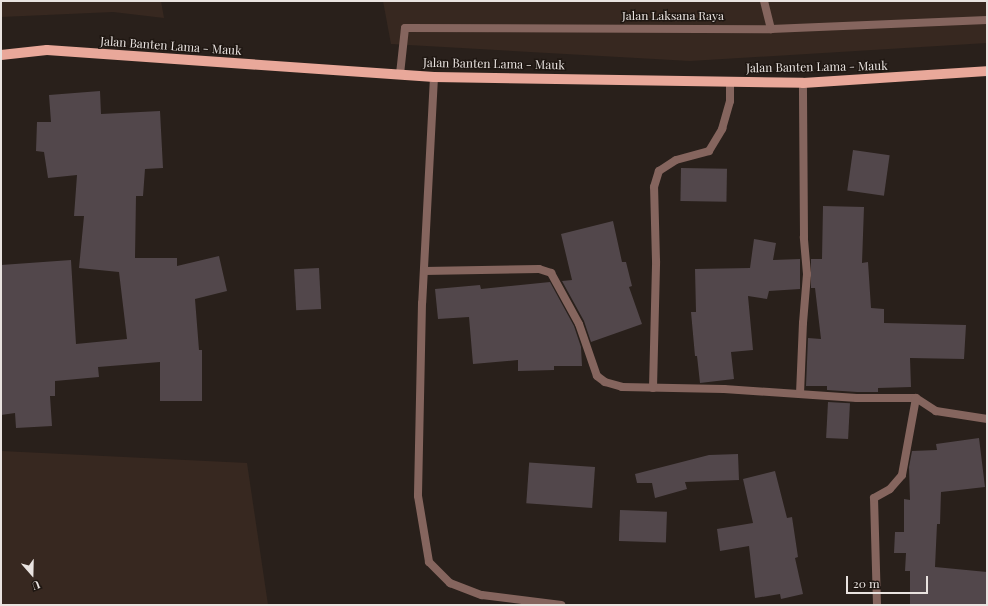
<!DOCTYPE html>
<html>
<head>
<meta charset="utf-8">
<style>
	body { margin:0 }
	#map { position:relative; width:988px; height:606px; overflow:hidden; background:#29201b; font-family:"Playfair Display",serif }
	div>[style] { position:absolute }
	.built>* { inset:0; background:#372820 }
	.building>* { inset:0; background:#52474b; transform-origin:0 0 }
	.lane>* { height:8px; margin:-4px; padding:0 4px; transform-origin:4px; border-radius:4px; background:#85655e }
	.street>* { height:8px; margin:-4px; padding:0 4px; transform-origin:4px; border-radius:4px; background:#85655e }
	.primary>* { height:10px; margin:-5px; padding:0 5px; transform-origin:5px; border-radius:5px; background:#e9a89a }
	span { translate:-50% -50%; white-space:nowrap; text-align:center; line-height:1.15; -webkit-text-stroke:3px #1f1712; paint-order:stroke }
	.street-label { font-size:12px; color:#e9e3e0 }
	.frame { position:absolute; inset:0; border:2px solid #e9e3e0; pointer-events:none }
	.north { position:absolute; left:12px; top:554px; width:40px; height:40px; -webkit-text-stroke:3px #1f1712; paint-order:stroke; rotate:160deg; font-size:11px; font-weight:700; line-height:16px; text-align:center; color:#e9e3e0 }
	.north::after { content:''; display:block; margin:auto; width:14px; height:18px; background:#e9e3e0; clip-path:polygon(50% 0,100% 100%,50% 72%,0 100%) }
	.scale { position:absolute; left:846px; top:576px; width:82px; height:18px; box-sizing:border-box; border:2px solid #e9e3e0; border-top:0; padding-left:5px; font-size:12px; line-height:14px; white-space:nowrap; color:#e9e3e0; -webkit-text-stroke:3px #1f1712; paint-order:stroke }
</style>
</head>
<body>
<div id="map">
	<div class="built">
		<div style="clip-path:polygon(1px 1px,161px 1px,164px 18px,113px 12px,1px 17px)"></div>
		<div style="clip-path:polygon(383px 1px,987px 1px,987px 43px,690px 61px,391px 44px)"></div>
		<div style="clip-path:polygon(1px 451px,247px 463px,268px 605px,1px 605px)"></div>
	</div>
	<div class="building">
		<div style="clip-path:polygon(100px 91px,101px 114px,160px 111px,163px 168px,145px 169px,143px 196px,136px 196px,135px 258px,177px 258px,177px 266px,219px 256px,227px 291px,195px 299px,199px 350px,202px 350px,202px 401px,160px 401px,160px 362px,98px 367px,99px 377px,55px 381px,55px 396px,50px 396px,52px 426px,16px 428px,15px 413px,1px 415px,1px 265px,71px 260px,76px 344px,127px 339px,119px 272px,79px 268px,84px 216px,74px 216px,77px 175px,48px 178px,44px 152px,36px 151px,37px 122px,51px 122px,49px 95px)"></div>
		<div style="left:853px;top:150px;width:37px;height:41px;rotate:8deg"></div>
		<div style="left:681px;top:168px;width:46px;height:33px;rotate:1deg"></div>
		<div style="clip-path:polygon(823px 206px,864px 207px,862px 263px,868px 262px,871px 308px,884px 309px,884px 323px,966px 325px,964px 359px,910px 358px,911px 387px,878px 388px,878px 392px,857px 392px,827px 390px,827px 386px,806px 386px,808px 338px,821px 339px,815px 288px,811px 288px,811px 259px,822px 259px)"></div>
		<div style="clip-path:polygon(613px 221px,622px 262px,626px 262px,632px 286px,629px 287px,642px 324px,591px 342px,584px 321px,562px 281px,572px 280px,561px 234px)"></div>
		<div style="clip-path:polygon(754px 239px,776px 243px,773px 260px,800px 259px,800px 289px,769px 291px,767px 299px,748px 296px,753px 350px,731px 352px,734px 379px,700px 383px,697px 356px,695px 356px,691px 312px,696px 312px,695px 269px,750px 268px)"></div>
		<div style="left:319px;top:268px;width:41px;height:25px;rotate:87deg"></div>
		<div style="clip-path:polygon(550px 282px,574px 326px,581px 347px,582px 366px,554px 366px,554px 370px,518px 371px,518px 360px,473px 364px,469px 317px,438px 319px,435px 289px,480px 285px,481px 289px)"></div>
		<div style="left:828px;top:402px;width:22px;height:36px;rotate:3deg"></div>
		<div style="clip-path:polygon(979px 438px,985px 487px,941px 492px,940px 524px,937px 524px,935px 567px,987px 572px,987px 605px,910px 605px,910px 571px,905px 571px,906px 553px,894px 553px,895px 532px,904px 532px,904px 499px,910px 500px,909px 467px,912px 451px,937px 450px,936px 444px)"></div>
		<div style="clip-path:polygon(738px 454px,739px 480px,685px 482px,687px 489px,655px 498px,652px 483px,637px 483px,635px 474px,709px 455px)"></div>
		<div style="left:595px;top:467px;width:41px;height:66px;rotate:94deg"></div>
		<div style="clip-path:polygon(775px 471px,787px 518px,792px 517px,798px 557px,795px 558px,803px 594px,781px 599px,780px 594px,755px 598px,749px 546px,720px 551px,717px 529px,753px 523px,743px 479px)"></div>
		<div style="left:620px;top:510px;width:47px;height:31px;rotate:2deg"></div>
	</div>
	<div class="lane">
		<div style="left:764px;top:1px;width:29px;rotate:76deg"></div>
		<div style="left:400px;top:74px;width:46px;rotate:-83.8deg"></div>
		<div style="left:405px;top:28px;width:366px;rotate:0.2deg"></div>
		<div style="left:771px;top:29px;width:216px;rotate:-2.4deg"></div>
	</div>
	<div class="street">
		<div style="left:434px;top:77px;width:226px;rotate:93deg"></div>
		<div style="left:422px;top:303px;width:193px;rotate:91.2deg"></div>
		<div style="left:418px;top:496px;width:67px;rotate:80.5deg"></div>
		<div style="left:429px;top:562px;width:30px;rotate:45deg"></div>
		<div style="left:450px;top:583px;width:34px;rotate:21deg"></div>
		<div style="left:482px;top:595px;width:80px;rotate:7.2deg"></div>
		<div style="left:424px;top:271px;width:115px;rotate:-1deg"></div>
		<div style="left:539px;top:269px;width:13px;rotate:18deg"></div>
		<div style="left:551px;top:273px;width:58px;rotate:61.2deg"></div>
		<div style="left:579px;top:324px;width:55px;rotate:70.9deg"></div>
		<div style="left:597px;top:376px;width:10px;rotate:37deg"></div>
		<div style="left:605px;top:382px;width:18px;rotate:16deg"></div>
		<div style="left:622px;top:387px;width:102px;rotate:1.1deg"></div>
		<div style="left:724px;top:389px;width:133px;rotate:3.9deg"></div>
		<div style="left:857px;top:398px;width:59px"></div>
		<div style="left:916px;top:398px;width:24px;rotate:33deg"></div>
		<div style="left:936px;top:411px;width:52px;rotate:8.9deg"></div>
		<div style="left:653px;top:388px;width:127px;rotate:-88.6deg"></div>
		<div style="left:656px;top:261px;width:74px;rotate:-91.5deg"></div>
		<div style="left:654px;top:187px;width:17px;rotate:-73deg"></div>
		<div style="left:659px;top:171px;width:20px;rotate:-33deg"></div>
		<div style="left:676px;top:160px;width:34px;rotate:-15deg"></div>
		<div style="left:709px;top:151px;width:26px;rotate:-59deg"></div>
		<div style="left:722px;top:129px;width:29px;rotate:-74deg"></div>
		<div style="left:730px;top:101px;width:20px;rotate:-90deg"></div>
		<div style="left:800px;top:394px;width:71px;rotate:-87.6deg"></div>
		<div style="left:803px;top:323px;width:49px;rotate:-85.3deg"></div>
		<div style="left:807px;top:274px;width:37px;rotate:-95deg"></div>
		<div style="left:804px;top:237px;width:154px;rotate:-90.4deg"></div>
		<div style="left:877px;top:605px;width:107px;rotate:-91.6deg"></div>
		<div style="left:874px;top:498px;width:18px;rotate:-29deg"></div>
		<div style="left:890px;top:489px;width:18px;rotate:-49deg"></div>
		<div style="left:902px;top:475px;width:78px;rotate:-79.7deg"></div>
	</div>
	<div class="primary">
		<div style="left:1px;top:55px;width:46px;rotate:-6.2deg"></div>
		<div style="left:47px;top:50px;width:388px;rotate:4deg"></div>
		<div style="left:434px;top:77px;width:369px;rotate:0.9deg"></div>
		<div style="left:803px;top:83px;width:184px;rotate:-3.7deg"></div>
	</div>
	<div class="street-label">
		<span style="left:673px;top:16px">Jalan Laksana Raya</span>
		<span style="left:171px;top:46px;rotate:4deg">Jalan Banten Lama - Mauk</span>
		<span style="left:494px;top:64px;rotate:1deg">Jalan Banten Lama - Mauk</span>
		<span style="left:817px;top:67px;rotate:-1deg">Jalan Banten Lama - Mauk</span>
	</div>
	<div class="frame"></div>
	<div class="north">U</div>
	<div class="scale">20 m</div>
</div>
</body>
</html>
